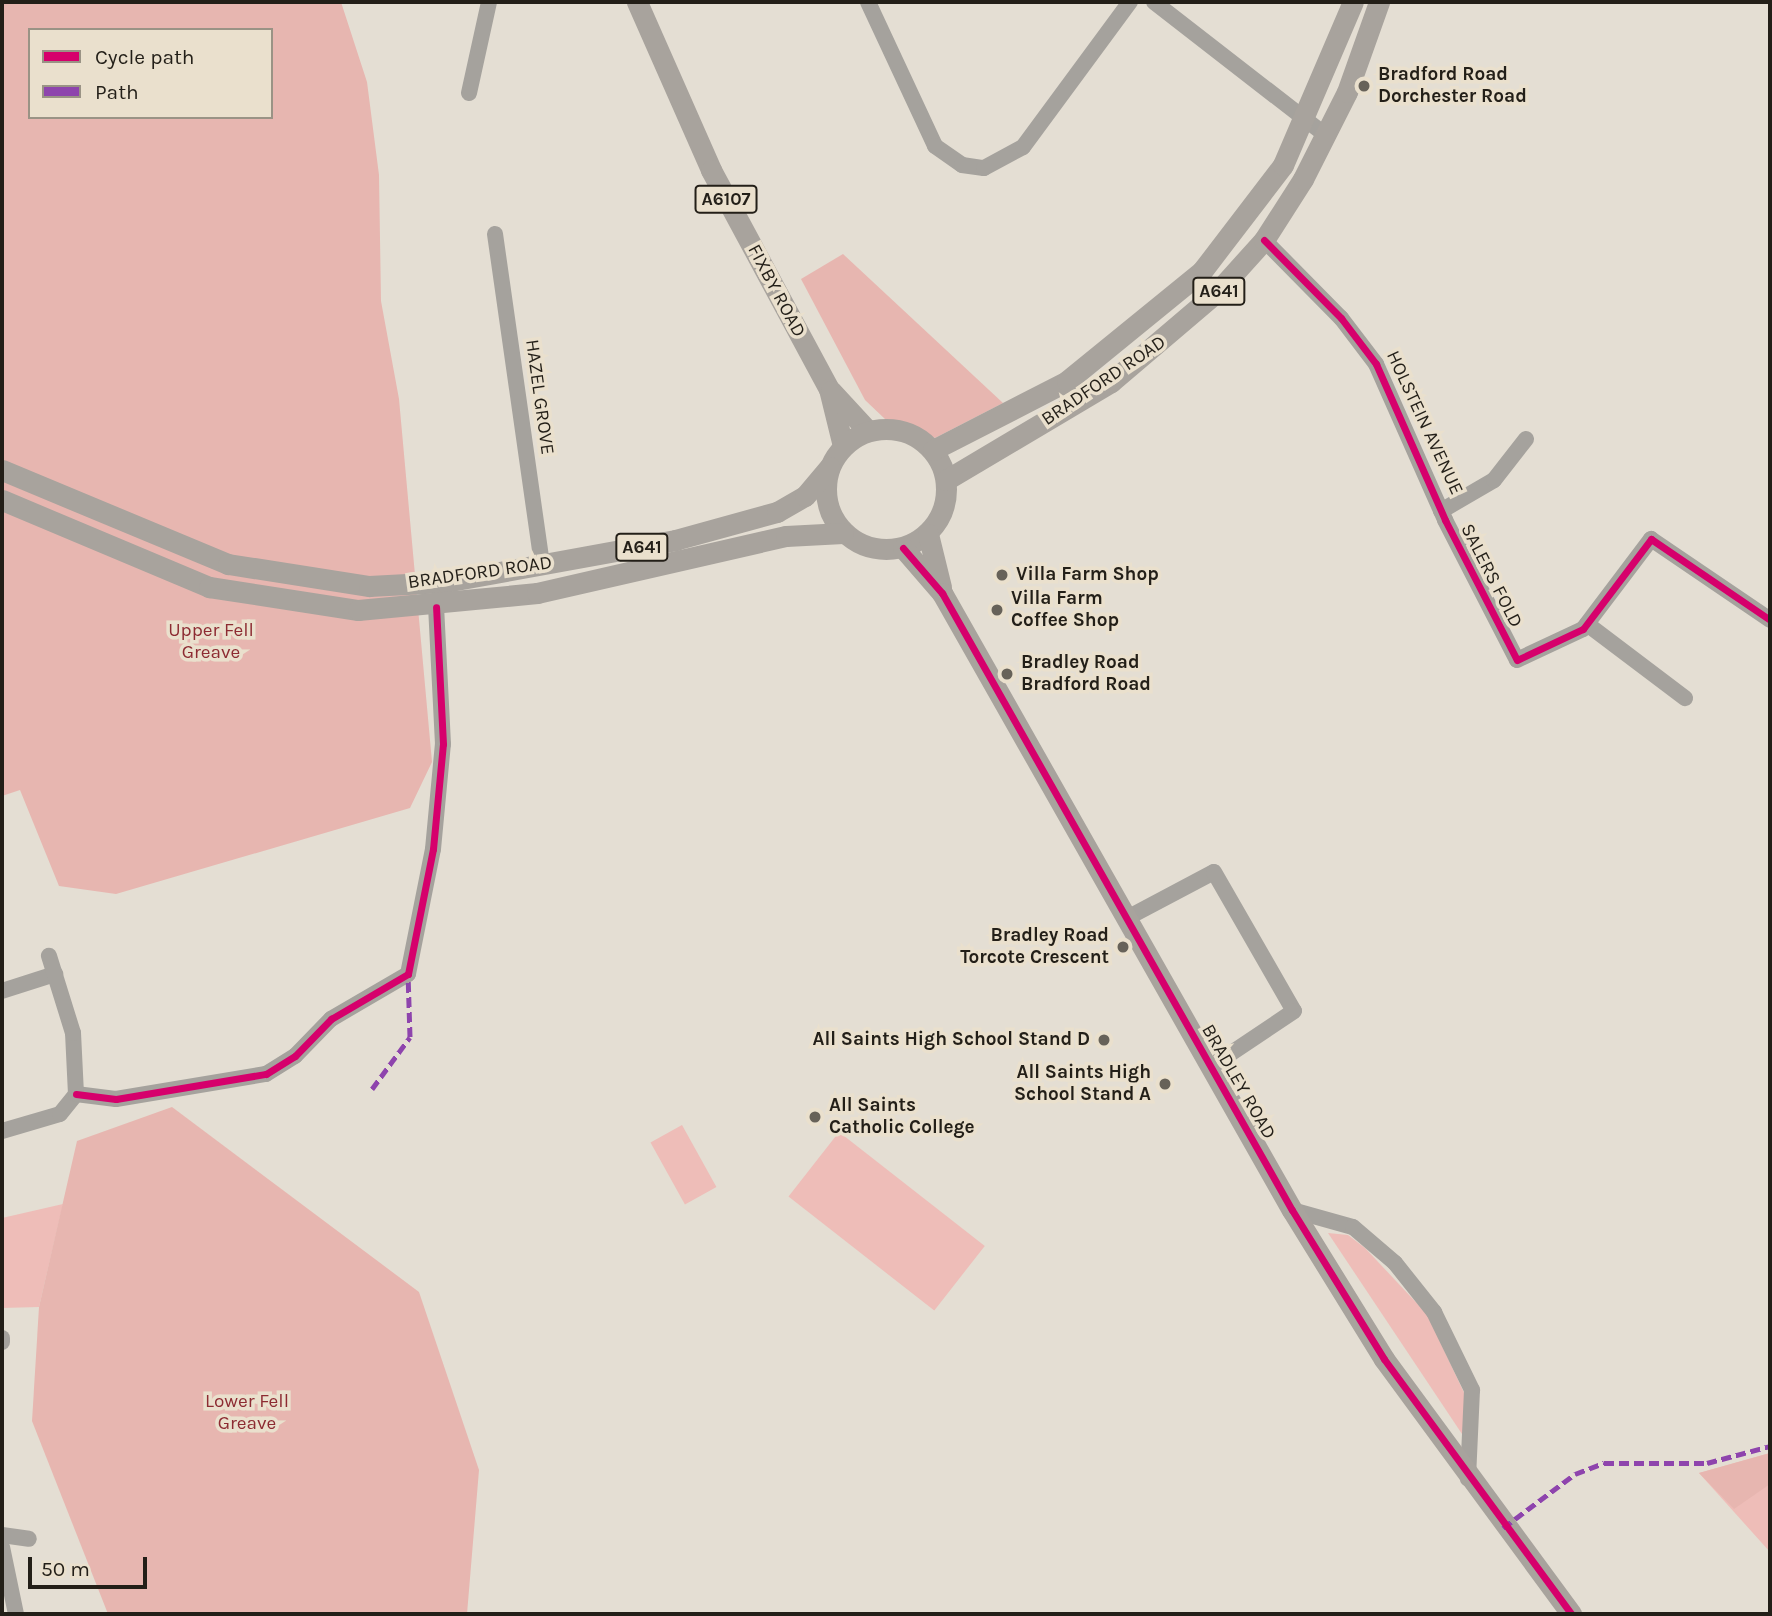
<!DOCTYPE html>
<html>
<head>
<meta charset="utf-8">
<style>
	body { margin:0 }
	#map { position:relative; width:1772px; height:1616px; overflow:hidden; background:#e4ded3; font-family:Karla,sans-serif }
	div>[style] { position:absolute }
	.green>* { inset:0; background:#eebdb8; transform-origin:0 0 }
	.forest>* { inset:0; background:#e7b6b0 }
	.minor>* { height:16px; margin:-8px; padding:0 8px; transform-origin:8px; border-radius:8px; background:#a5a29d }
	.major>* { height:21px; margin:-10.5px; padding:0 10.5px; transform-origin:10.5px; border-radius:10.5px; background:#a8a39d }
	.major>.ring { margin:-10.5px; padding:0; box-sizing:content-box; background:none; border:21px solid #a8a39d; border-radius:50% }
	.quiet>* { height:5px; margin-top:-2.5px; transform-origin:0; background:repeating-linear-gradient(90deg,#8e44ad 0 10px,transparent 0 15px) }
	.cycleway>* { height:7px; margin:-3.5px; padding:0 3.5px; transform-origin:3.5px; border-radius:3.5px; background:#d6006c }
	.dots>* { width:19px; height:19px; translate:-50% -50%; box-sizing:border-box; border:4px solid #eae0cd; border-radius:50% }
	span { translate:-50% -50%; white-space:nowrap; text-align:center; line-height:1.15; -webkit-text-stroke:7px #eae0cd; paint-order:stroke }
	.shield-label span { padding:2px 5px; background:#eae0cd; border:2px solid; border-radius:5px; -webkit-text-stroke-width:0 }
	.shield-label { font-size:18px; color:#231f18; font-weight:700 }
	.poi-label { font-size:19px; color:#231f18; font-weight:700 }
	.left { translate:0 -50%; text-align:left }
	.right { translate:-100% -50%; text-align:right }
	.street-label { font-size:19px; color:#231f18 }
	.park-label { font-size:19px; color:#8d2b32 }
	.frame { position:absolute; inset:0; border:4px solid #231f18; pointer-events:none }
	.legend { position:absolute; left:28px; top:28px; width:245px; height:91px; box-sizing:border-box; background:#eae0cd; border:2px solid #9a9385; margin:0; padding:9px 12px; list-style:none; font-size:21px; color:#231f18 }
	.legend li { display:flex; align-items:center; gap:14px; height:35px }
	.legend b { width:35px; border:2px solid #9a9385 }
	.scale { position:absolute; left:28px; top:1557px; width:119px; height:32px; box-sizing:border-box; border:4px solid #231f18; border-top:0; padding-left:9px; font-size:21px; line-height:24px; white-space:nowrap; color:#231f18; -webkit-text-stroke:5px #eae0cd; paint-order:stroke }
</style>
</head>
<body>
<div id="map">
	<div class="green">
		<div style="left:682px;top:1125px;width:71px;height:36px;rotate:61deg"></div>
		<div style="left:839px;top:1132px;width:185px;height:82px;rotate:38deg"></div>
		<div style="clip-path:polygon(63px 1204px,39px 1307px,2px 1308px,2px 1218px)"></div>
		<div style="clip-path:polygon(1328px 1233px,1348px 1235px,1365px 1248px,1427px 1314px,1467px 1399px,1466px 1440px)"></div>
		<div style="clip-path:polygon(1770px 1453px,1770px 1552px,1699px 1473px)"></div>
	</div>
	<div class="forest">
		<div style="clip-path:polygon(evenodd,2px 2px,341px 2px,367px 82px,379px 175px,381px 301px,399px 399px,432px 762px,410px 808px,116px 894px,59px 886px,20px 790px,2px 796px,2px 2px,30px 30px,271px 30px,271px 117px,30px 117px,30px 30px)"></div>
		<div style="clip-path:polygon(843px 254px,1003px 403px,935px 438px,885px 419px,865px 400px,801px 279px)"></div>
		<div style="clip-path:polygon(172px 1107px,419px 1292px,479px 1470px,467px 1614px,108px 1614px,32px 1421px,39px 1307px,77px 1141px)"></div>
		<div style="clip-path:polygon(1770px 1453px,1770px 1484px,1734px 1509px,1699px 1473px)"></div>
	</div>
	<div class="minor">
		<div style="left:868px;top:2px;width:159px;rotate:65deg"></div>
		<div style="left:935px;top:146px;width:33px;rotate:35deg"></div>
		<div style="left:962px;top:165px;width:22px;rotate:8deg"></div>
		<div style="left:984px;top:168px;width:44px;rotate:-28.3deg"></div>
		<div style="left:1023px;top:147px;width:180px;rotate:-53.6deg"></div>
		<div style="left:1154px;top:2px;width:219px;rotate:37.8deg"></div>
		<div style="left:469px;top:93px;width:93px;rotate:-77.6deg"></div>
		<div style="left:495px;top:234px;width:334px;rotate:81.9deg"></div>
		<div style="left:1264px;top:240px;width:110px;rotate:45.4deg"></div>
		<div style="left:1341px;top:318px;width:58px;rotate:52.7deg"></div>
		<div style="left:1376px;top:364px;width:171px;rotate:66.1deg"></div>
		<div style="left:1445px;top:520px;width:157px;rotate:62.8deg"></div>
		<div style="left:1517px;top:660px;width:73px;rotate:-25.2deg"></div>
		<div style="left:1583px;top:629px;width:113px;rotate:-52.9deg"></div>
		<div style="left:1651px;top:539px;width:144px;rotate:34.2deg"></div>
		<div style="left:1441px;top:511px;width:61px;rotate:-30.3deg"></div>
		<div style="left:1494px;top:480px;width:52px;rotate:-52deg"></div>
		<div style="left:1587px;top:624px;width:123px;rotate:37.1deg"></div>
		<div style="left:1127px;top:918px;width:98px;rotate:-27.9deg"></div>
		<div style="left:1214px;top:872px;width:160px;rotate:60.1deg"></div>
		<div style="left:1294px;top:1011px;width:99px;rotate:146.1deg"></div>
		<div style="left:2px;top:991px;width:56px;rotate:-17.8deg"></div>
		<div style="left:76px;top:1094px;width:40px;rotate:7.1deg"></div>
		<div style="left:116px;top:1099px;width:152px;rotate:-9.5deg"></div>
		<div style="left:266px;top:1074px;width:34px;rotate:-32deg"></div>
		<div style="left:295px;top:1056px;width:52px;rotate:-45.8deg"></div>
		<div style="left:331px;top:1019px;width:89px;rotate:-30.3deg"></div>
		<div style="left:408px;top:974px;width:127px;rotate:-78.7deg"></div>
		<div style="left:433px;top:849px;width:105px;rotate:-84.6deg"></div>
		<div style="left:443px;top:744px;width:137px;rotate:-92.9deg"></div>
		<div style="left:2px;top:1131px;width:60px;rotate:-16.3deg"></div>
		<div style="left:60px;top:1114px;width:26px;rotate:-51deg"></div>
		<div style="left:76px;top:1094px;width:61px;rotate:-92.8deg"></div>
		<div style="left:73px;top:1033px;width:81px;rotate:-107.3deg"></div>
		<div style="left:1292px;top:1210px;width:63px;rotate:15.6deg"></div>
		<div style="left:1353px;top:1227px;width:55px;rotate:40.6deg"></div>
		<div style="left:1395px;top:1263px;width:63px;rotate:51.5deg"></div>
		<div style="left:1434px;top:1312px;width:87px;rotate:64deg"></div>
		<div style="left:1472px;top:1390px;width:89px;rotate:92.6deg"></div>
		<div style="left:2px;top:1338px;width:4px;rotate:90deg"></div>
		<div style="left:2px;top:1535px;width:27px;rotate:8deg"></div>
		<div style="left:2px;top:1547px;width:68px;rotate:78.2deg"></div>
	</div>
	<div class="major">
		<div style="left:637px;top:2px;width:184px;rotate:66.2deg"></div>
		<div style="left:711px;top:170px;width:249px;rotate:61.7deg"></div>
		<div style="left:829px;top:389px;width:59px;rotate:76.2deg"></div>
		<div style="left:831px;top:391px;width:54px;rotate:47.2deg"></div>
		<div class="ring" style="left:826px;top:429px;width:99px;height:99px"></div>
		<div style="left:933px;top:450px;width:151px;rotate:-27.2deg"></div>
		<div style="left:1067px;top:381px;width:174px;rotate:-39.2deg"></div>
		<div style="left:1202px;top:271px;width:133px;rotate:-52.6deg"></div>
		<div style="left:1283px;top:165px;width:177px;rotate:-66.8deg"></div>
		<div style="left:2px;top:470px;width:245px;rotate:22.6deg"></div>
		<div style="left:228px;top:564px;width:143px;rotate:8.9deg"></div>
		<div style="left:369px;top:586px;width:76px;rotate:-3deg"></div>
		<div style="left:445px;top:582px;width:234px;rotate:-10.3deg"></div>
		<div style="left:675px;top:540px;width:106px;rotate:-15.4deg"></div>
		<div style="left:777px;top:512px;width:32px;rotate:-30deg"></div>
		<div style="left:805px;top:496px;width:38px;rotate:-50deg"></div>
		<div style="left:946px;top:480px;width:192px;rotate:-30.7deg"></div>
		<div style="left:1111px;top:382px;width:140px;rotate:-40.4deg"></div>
		<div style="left:1218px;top:291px;width:69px;rotate:-48deg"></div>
		<div style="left:1264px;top:240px;width:72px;rotate:-57.4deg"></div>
		<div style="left:1303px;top:179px;width:97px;rotate:-63.2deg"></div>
		<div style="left:1347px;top:92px;width:96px;rotate:-70.4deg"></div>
		<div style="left:2px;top:500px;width:225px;rotate:22.8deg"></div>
		<div style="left:209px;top:587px;width:151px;rotate:8.8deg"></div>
		<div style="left:358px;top:610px;width:180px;rotate:-5.4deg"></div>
		<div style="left:537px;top:593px;width:255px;rotate:-12.9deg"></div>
		<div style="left:786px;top:536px;width:57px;rotate:-3deg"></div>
		<div style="left:928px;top:534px;width:55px;rotate:76.2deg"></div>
		<div style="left:903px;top:548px;width:60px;rotate:49.1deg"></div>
		<div style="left:942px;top:593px;width:709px;rotate:60.44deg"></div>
		<div style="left:1292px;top:1210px;width:175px;rotate:58.3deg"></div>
		<div style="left:1384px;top:1359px;width:316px;rotate:53.7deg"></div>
	</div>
	<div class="quiet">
		<div style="left:372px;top:1089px;width:64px;rotate:-53.8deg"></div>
		<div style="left:410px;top:1037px;width:63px;rotate:-91.8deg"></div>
		<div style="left:1503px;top:1528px;width:90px;rotate:-36.9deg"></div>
		<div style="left:1575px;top:1474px;width:31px;rotate:-21deg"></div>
		<div style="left:1604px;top:1463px;width:103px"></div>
		<div style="left:1707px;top:1463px;width:65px;rotate:-15.1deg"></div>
	</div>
	<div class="cycleway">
		<div style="left:1264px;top:240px;width:110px;rotate:45.4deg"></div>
		<div style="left:1341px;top:318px;width:58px;rotate:52.7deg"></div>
		<div style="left:1376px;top:364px;width:171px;rotate:66.1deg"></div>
		<div style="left:1445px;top:520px;width:157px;rotate:62.8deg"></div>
		<div style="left:1517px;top:660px;width:73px;rotate:-25.2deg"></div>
		<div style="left:1583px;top:629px;width:113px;rotate:-52.9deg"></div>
		<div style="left:1651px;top:539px;width:144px;rotate:34.2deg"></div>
		<div style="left:903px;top:548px;width:60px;rotate:49.1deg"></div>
		<div style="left:942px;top:593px;width:709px;rotate:60.44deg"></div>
		<div style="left:1292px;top:1210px;width:175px;rotate:58.3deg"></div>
		<div style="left:1384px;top:1359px;width:316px;rotate:53.7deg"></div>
		<div style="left:76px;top:1094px;width:40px;rotate:7.1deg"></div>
		<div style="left:116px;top:1099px;width:152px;rotate:-9.5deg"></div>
		<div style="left:266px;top:1074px;width:34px;rotate:-32deg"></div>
		<div style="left:295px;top:1056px;width:52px;rotate:-45.8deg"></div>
		<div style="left:331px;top:1019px;width:89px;rotate:-30.3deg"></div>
		<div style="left:408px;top:974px;width:127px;rotate:-78.7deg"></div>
		<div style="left:433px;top:849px;width:105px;rotate:-84.6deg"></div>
		<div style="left:443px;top:744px;width:137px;rotate:-92.9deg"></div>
	</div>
	<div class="dots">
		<div style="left:1364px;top:86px;background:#676259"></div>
		<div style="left:1002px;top:575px;background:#676259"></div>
		<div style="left:997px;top:610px;background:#676259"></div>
		<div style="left:1007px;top:674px;background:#676259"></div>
		<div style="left:1123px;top:947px;background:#676259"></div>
		<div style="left:1104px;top:1040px;background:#676259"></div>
		<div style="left:1165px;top:1084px;background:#676259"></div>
		<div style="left:815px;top:1117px;background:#676259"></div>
	</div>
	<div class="shield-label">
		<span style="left:726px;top:199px">A6107</span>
		<span style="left:1219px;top:291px">A641</span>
		<span style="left:642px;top:547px">A641</span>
	</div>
	<div class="poi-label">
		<span class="left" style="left:1378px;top:86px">Bradford Road<br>Dorchester Road</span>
		<span class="left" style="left:1016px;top:575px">Villa Farm Shop</span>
		<span class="left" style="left:1011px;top:610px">Villa Farm<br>Coffee Shop</span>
		<span class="left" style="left:1021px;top:674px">Bradley Road<br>Bradford Road</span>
		<span class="right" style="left:1109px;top:947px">Bradley Road<br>Torcote Crescent</span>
		<span class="right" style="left:1090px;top:1040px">All Saints High School Stand D</span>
		<span class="right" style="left:1151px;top:1084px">All Saints High<br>School Stand A</span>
		<span class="left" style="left:829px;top:1117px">All Saints<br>Catholic College</span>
	</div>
	<div class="street-label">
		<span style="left:776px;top:291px;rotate:62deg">FIXBY ROAD</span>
		<span style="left:1104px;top:381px;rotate:-34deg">BRADFORD ROAD</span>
		<span style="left:539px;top:397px;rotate:82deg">HAZEL GROVE</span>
		<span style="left:1424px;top:423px;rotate:65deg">HOLSTEIN AVENUE</span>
		<span style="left:480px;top:573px;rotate:-8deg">BRADFORD ROAD</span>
		<span style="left:1491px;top:576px;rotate:63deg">SALERS FOLD</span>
		<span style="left:1238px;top:1082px;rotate:60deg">BRADLEY ROAD</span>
	</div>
	<div class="park-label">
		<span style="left:211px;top:642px">Upper Fell<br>Greave</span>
		<span style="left:247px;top:1413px">Lower Fell<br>Greave</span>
	</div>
	<div class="frame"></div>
	<ul class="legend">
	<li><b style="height:9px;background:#d6006c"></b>Cycle path</li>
	<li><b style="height:9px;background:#8e44ad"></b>Path</li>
	</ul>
	<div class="scale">50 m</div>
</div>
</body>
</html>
